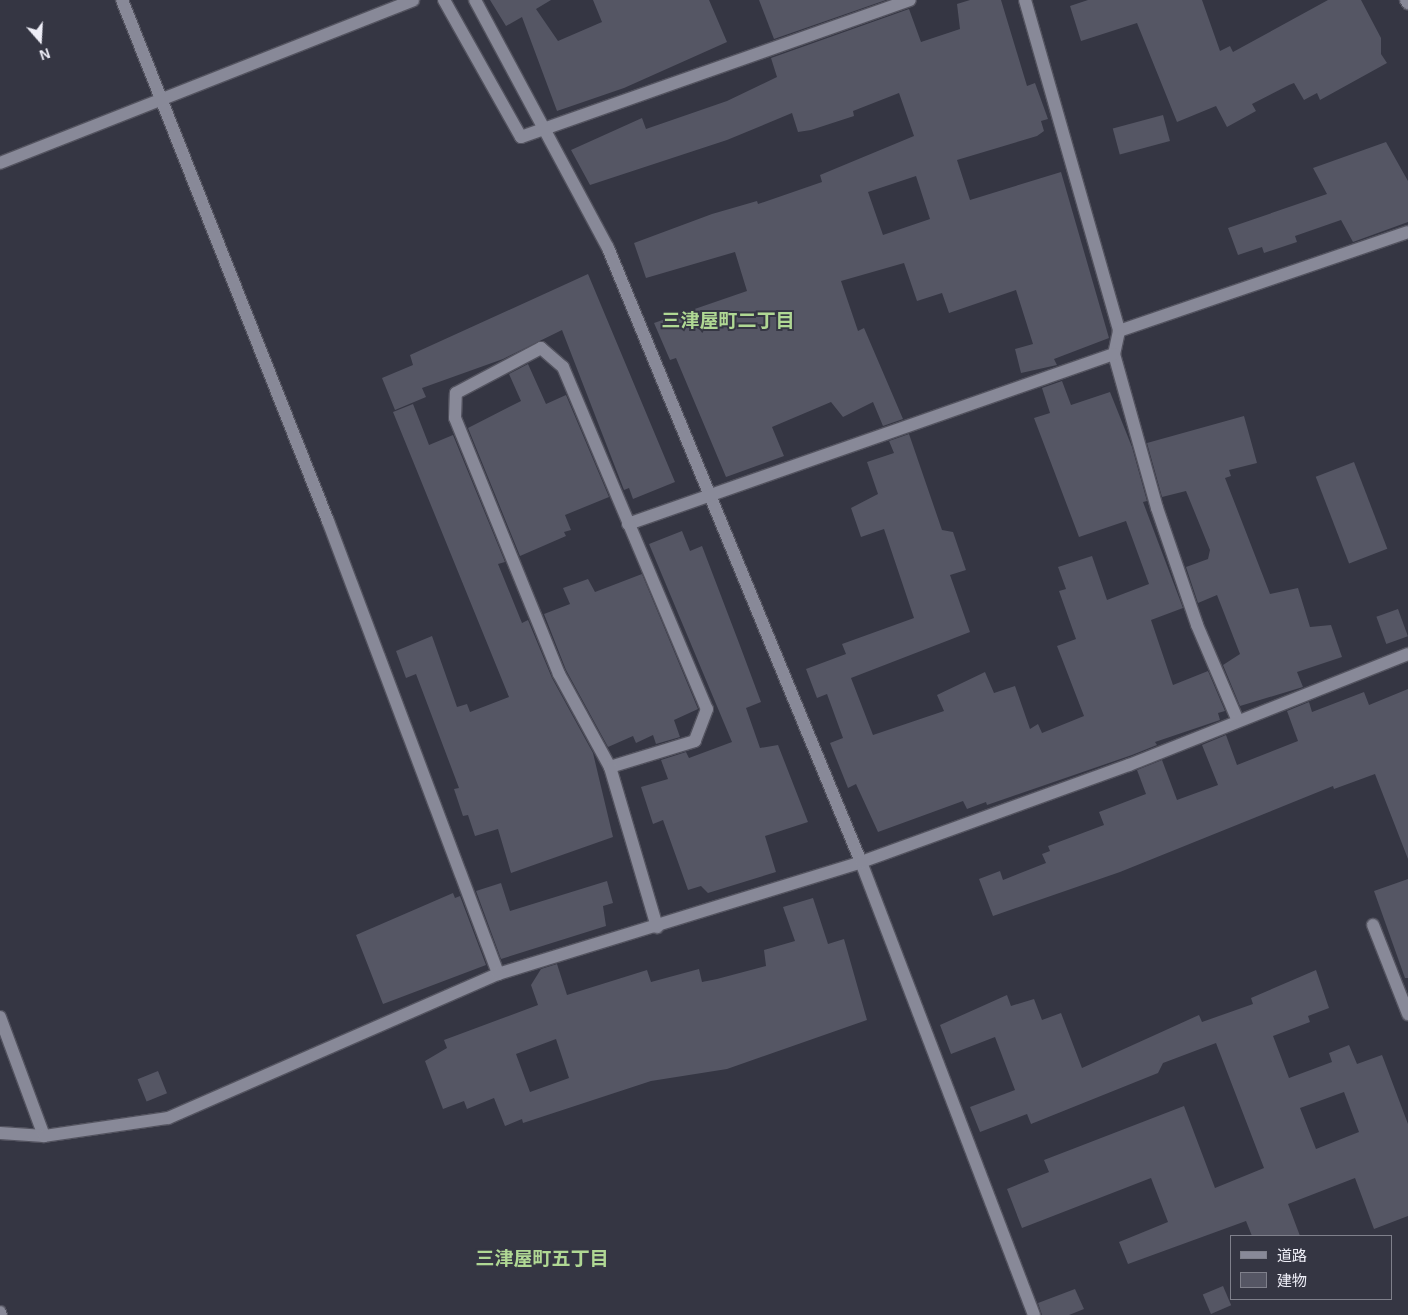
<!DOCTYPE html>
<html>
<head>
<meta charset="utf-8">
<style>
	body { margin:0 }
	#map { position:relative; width:1408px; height:1315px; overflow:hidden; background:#353643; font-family:Helvetica,"Noto Sans JP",sans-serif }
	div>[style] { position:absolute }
	.building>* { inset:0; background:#555664; transform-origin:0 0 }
	.roads { filter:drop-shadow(1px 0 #53535f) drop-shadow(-1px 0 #53535f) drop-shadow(0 1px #53535f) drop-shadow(0 -1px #53535f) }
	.minor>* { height:12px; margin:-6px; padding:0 6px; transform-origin:6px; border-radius:6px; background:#888998 }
	.secondary>* { height:12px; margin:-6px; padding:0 6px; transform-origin:6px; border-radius:6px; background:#888998 }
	span { translate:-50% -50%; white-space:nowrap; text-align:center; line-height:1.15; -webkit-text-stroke:4px #353643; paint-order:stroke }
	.neighbourhood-label { font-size:19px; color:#b0d894; font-weight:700 }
	.legend { position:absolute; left:1230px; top:1235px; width:162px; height:65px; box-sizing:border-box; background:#353643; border:1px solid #7f808b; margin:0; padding:6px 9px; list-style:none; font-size:15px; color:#eeeef7 }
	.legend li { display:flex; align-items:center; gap:10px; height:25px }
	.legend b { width:25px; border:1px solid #7f808b }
	.north { position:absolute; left:15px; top:15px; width:50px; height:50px; -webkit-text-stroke:4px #353643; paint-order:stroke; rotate:161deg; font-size:14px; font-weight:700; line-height:20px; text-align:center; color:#eeeef7 }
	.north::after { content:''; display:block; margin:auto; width:18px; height:22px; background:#eeeef7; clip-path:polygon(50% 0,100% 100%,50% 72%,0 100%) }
</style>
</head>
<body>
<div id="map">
	<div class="building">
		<div style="clip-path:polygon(490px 0,551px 0,536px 9px,558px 41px,602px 22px,593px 0,709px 0,727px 42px,624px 88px,557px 111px,522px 17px,506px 26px)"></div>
		<div style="clip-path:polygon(759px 0,886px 0,774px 39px)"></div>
		<div style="clip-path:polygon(evenodd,970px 0,1001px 0,1027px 86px,1035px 83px,1048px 119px,1041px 121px,1044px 131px,1037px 136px,957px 160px,970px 200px,1061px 172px,1109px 338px,1054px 359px,1057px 365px,1021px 373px,1015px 349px,1033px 344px,1016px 290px,949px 313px,942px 293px,917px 301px,904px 263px,841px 281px,858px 331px,864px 328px,903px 419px,883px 426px,873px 402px,843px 417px,831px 402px,772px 427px,784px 456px,726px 477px,676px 358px,670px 360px,654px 323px,747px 291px,735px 252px,646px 278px,634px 243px,712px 214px,757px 201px,758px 204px,822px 182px,820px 175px,914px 136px,899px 93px,853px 111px,854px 116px,811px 130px,798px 132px,792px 113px,727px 140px,590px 185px,571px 150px,642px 118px,646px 129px,727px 101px,777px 77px,771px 58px,909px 9px,921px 42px,960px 29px,957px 4px,970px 0,916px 176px,930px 219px,883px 235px,868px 192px,916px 176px)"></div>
		<div style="clip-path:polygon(1088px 0,1202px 0,1220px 51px,1230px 46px,1233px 52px,1328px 0,1361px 0,1381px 38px,1381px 54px,1387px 63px,1320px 100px,1317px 93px,1304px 100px,1294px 83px,1289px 85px,1252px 104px,1256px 111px,1227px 127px,1216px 106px,1177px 122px,1137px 23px,1081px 41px,1070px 6px)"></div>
		<div style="left:1163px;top:115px;width:27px;height:52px;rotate:75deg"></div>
		<div style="clip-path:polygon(1386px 142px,1408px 181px,1408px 222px,1353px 242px,1341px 220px,1295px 236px,1297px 242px,1264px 253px,1262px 247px,1238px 255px,1228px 228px,1327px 194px,1313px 168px)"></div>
		<div style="clip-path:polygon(588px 274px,675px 482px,633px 499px,629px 488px,624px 490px,562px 330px,503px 359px,422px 388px,426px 397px,395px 410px,382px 378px,413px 365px,410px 355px)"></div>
		<div style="clip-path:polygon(528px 364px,546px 404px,566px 395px,609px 497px,565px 515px,571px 530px,564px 532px,566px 536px,520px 556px,468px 428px,521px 401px,509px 374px)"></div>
		<div style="clip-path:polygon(1062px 381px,1071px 405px,1110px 392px,1132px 447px,1147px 501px,1143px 502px,1183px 608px,1151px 620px,1173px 685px,1208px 671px,1225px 711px,1218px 713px,1220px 720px,1155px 742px,1157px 745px,1132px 755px,987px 805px,986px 802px,967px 809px,963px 801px,878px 832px,856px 784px,848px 788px,830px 743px,843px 738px,827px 694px,817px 698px,806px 669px,846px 654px,842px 644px,914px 618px,884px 529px,861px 537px,851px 508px,878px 494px,867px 462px,894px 453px,889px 441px,909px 434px,942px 530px,953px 532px,966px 570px,950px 575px,970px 632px,851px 678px,873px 735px,944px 711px,937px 695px,985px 672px,994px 693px,1015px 686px,1030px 729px,1038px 724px,1042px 733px,1084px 716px,1057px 646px,1076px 639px,1059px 591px,1066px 589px,1058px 567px,1092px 556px,1107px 600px,1149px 584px,1126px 521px,1079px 537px,1034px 418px,1050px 413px,1042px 388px)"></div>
		<div style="clip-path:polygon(413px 404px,429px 445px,453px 435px,505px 562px,498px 564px,522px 623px,528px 620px,552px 678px,593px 753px,613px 837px,511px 873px,498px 829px,475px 836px,468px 815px,463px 816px,454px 789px,459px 788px,416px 674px,406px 678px,396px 651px,432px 636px,457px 707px,467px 704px,470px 712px,509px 697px,393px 412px)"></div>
		<div style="clip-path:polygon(1244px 416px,1257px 463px,1229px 470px,1231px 476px,1225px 478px,1270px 594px,1298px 588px,1310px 627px,1331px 625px,1342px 657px,1297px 672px,1303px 687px,1240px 706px,1223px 665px,1240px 654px,1217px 595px,1198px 603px,1186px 567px,1208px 559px,1210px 550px,1186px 491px,1162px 497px,1147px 443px)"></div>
		<div style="left:1354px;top:462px;width:93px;height:41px;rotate:69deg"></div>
		<div style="clip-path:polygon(682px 531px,690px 551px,702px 546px,739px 643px,761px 702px,746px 708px,760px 748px,778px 745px,808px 822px,765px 836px,776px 872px,708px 893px,701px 886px,688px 890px,663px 820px,653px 824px,641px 787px,668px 779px,661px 760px,686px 752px,689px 758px,732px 742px,649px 544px)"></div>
		<div style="clip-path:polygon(642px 574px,698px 709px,674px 720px,680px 737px,656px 744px,653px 735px,636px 743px,633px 736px,608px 747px,566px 670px,544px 614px,570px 604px,563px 588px,588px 579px,595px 592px)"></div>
		<div style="left:1398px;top:609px;width:29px;height:23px;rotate:70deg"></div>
		<div style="clip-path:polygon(1408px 689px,1408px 859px,1375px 774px,1334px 789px,1333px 786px,1120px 872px,993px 916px,979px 879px,1000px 871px,1003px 880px,1046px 863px,1042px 854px,1050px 851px,1048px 846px,1104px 825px,1099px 812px,1146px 794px,1137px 770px,1162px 760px,1177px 800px,1218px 785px,1202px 745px,1226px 735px,1237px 765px,1298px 741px,1287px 711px,1309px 702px,1312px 712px,1364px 692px,1369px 705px)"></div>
		<div style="clip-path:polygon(1408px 879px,1408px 978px,1405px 978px,1374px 891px)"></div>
		<div style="clip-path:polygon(607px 881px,613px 903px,603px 906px,606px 926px,501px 959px,476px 891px,501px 883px,510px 911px)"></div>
		<div style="clip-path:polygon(453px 893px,455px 898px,460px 896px,486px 965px,383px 1004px,356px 935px)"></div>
		<div style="clip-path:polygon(evenodd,813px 898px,828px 944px,844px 939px,867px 1020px,727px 1069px,651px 1081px,523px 1123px,522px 1119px,505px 1126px,494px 1098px,467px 1109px,464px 1101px,443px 1109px,425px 1061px,447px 1048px,444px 1040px,538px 1005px,531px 985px,541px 969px,557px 964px,567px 995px,647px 970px,651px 982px,699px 969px,702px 982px,717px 979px,766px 966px,764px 950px,795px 941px,783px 907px,813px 898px,556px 1039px,569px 1078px,530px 1092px,516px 1054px,556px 1039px)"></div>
		<div style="clip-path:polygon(evenodd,1316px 970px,1329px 1008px,1308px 1016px,1310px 1022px,1273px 1036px,1289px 1078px,1332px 1062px,1329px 1053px,1349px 1045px,1357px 1064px,1382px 1055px,1408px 1124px,1408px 1216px,1374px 1229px,1355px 1178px,1288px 1204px,1300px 1236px,1252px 1236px,1246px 1221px,1128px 1264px,1119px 1242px,1168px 1222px,1151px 1178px,1022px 1228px,1007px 1189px,1049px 1172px,1044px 1160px,1184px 1106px,1215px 1188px,1264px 1168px,1216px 1043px,1163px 1063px,1158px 1073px,1031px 1124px,1027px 1114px,980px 1132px,970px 1107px,1015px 1090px,995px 1037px,951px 1054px,940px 1025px,1007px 995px,1011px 1006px,1034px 999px,1042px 1020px,1061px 1013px,1082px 1068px,1199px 1015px,1202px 1022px,1253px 1004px,1251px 998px,1316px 970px,1344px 1092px,1359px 1132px,1316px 1149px,1300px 1108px,1344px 1092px)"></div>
		<div style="left:158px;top:1071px;width:24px;height:22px;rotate:68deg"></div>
		<div style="left:1223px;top:1286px;width:21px;height:22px;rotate:67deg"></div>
		<div style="clip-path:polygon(1075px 1289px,1084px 1309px,1069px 1315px,1042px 1315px,1038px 1303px)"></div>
	</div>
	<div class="roads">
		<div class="minor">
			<div style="left:122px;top:0;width:560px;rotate:68.43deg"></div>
			<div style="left:328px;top:521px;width:484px;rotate:69.4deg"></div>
			<div style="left:444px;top:0;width:157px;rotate:60.7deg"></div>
			<div style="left:521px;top:137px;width:412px;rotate:-19.4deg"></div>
			<div style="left:475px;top:0;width:281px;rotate:61.8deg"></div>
			<div style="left:608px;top:248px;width:664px;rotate:67.61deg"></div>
			<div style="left:861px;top:862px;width:485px;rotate:69.1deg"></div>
			<div style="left:1025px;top:0;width:344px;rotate:74.1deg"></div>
			<div style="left:1119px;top:331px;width:24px;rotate:102deg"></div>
			<div style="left:1114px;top:354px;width:160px;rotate:74.4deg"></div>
			<div style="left:1157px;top:508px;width:124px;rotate:71.1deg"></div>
			<div style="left:1197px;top:625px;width:104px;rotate:66.9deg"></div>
			<div style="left:0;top:163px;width:444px;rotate:-21.5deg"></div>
			<div style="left:1119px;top:331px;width:305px;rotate:-18.9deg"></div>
			<div style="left:628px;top:524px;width:515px;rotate:-19.28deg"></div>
			<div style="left:610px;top:767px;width:106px;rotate:-118.7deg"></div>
			<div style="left:559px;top:674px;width:276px;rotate:-112.1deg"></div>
			<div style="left:455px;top:418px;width:25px;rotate:-88deg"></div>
			<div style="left:456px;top:393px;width:96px;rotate:-27.9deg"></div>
			<div style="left:541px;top:348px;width:29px;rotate:41deg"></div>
			<div style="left:563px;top:367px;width:371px;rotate:67.2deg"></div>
			<div style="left:707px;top:709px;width:34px;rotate:111deg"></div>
			<div style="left:695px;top:741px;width:89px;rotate:163deg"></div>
			<div style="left:610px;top:767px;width:167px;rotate:73.6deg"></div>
			<div style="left:1373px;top:925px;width:96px;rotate:68.5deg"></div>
			<div style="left:0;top:1017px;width:127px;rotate:69.7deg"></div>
			<div style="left:0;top:1133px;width:44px;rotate:3.9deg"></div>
			<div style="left:44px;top:1136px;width:125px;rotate:-8.3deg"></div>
			<div style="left:168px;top:1118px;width:360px;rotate:-23.6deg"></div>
			<div style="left:498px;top:974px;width:380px;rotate:-17.1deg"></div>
			<div style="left:861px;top:862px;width:285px;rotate:-19.9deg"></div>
			<div style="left:1129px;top:765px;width:300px;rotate:-21.7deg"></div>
			<div style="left:0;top:1312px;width:3px;rotate:72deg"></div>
		</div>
		<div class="secondary">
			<div style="left:1406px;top:0;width:4px;rotate:56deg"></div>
		</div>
	</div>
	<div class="neighbourhood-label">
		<span style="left:728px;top:321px">三津屋町二丁目</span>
		<span style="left:542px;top:1259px">三津屋町五丁目</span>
	</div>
	<ul class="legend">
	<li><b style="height:6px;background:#888998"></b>道路</li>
	<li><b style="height:14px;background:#555664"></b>建物</li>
	</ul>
	<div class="north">N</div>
</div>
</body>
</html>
